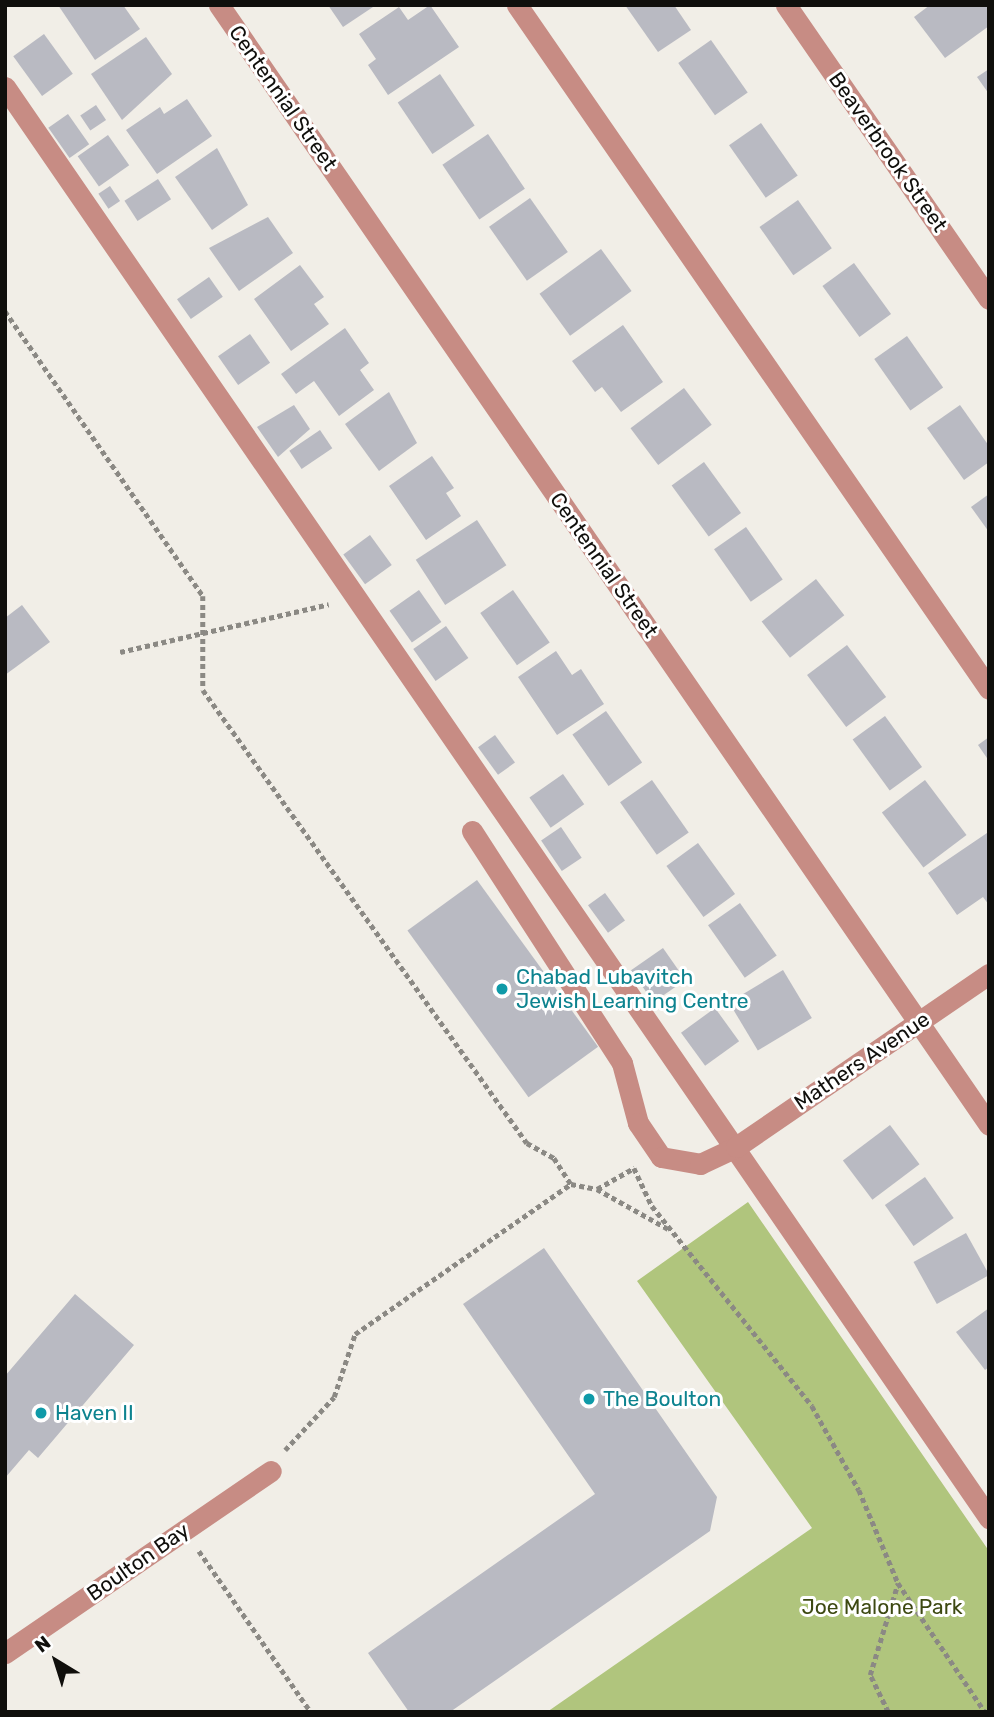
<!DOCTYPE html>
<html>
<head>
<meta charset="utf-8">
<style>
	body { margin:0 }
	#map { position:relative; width:994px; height:1717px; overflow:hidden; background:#f1eee7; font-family:Rubik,sans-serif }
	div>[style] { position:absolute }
	.green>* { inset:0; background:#b0c57d }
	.building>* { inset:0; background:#b9bac2; transform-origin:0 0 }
	.path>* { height:4.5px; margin-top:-2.25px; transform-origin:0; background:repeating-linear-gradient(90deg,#8b8984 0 5px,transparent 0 8.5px) }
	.minor>* { height:21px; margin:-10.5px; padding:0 10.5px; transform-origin:10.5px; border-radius:10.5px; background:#c78c84 }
	.dots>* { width:19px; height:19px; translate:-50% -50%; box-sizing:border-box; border:4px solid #fff; border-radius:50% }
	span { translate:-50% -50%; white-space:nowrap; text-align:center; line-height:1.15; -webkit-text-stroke:6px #fff; paint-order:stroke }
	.street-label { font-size:21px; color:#100f0c }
	.culture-label { font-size:21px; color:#0d838f }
	.left { translate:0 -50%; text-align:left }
	.park-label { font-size:21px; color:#3d4912 }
	.frame { position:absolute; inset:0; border:7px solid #100f0c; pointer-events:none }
	.north { position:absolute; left:21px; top:1626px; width:70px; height:70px; -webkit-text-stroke:5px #fff; paint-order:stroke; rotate:322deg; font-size:19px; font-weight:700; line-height:28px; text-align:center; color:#100f0c }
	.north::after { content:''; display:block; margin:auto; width:24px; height:32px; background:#100f0c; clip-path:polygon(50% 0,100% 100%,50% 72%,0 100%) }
</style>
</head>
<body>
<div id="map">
	<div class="green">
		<div style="clip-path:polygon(748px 1202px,989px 1551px,989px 1712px,547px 1712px,812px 1528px,637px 1281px)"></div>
	</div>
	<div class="building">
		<div style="clip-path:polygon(58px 5px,123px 5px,140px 29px,95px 60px)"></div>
		<div style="clip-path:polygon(328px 5px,376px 5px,343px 27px)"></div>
		<div style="clip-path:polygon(430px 5px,459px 47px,388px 95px,368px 65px,376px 59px,359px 34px,399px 7px,408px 20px)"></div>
		<div style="clip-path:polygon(625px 5px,674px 5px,691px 30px,658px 52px)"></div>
		<div style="clip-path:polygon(930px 5px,989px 5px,989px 26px,945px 58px,914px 17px)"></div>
		<div style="left:44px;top:34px;width:49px;height:38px;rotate:54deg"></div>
		<div style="clip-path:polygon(146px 37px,172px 74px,122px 120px,91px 74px)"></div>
		<div style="left:711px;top:40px;width:64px;height:40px;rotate:55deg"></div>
		<div style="clip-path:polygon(989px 69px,989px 94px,977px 77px)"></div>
		<div style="left:440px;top:74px;width:62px;height:51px;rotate:56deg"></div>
		<div style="clip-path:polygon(187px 99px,212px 136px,157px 174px,126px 130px,160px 107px,164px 114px)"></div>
		<div style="left:96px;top:105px;width:18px;height:19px;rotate:56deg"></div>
		<div style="left:68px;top:114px;width:37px;height:24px;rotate:55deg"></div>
		<div style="left:761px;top:123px;width:64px;height:39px;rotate:55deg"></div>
		<div style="left:488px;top:134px;width:66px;height:55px;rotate:56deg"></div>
		<div style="left:108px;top:135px;width:37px;height:37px;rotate:55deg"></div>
		<div style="clip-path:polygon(217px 148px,248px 205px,212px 230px,175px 177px)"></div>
		<div style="left:158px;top:179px;width:24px;height:40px;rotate:57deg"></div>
		<div style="left:110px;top:186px;width:18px;height:14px;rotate:56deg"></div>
		<div style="left:530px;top:198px;width:66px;height:50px;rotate:55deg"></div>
		<div style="left:798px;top:200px;width:59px;height:47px;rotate:55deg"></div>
		<div style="clip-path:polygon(268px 217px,293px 253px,239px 291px,209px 248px)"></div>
		<div style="left:601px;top:249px;width:52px;height:76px;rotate:54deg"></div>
		<div style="left:854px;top:263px;width:63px;height:39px;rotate:54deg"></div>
		<div style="clip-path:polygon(300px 265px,324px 297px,314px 304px,329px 324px,291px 351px,254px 299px)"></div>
		<div style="left:209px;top:277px;width:24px;height:39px;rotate:55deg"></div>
		<div style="clip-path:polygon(623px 325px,663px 382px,621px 412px,602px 387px,595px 392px,572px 361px)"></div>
		<div style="clip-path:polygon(345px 328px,369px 363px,360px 370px,374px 390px,339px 416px,314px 381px,296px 394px,281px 374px)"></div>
		<div style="left:250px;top:334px;width:35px;height:39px;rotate:55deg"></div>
		<div style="left:907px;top:336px;width:63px;height:40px;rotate:55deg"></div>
		<div style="left:684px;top:388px;width:46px;height:67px;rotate:53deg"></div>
		<div style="clip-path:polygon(389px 392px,417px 443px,379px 471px,345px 424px)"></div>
		<div style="clip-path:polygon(294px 405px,310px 429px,278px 457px,257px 427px)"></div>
		<div style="clip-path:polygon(960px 405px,989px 446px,989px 462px,964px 480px,927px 428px)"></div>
		<div style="left:320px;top:430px;width:22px;height:37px;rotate:56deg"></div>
		<div style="clip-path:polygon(432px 456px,454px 488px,446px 493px,461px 516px,426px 540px,389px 486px)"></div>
		<div style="left:704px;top:462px;width:63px;height:40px;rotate:54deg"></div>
		<div style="clip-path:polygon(989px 494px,989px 532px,971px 507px)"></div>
		<div style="left:477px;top:520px;width:54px;height:73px;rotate:57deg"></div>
		<div style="left:746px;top:527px;width:64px;height:39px;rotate:55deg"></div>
		<div style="left:370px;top:535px;width:37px;height:33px;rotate:54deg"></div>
		<div style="left:816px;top:579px;width:46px;height:69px;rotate:52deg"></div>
		<div style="left:419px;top:590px;width:39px;height:36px;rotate:55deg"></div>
		<div style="left:513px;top:590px;width:64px;height:40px;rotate:55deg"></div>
		<div style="clip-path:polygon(22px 605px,50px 642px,5px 675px,5px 618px)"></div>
		<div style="left:446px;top:626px;width:39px;height:40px;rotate:55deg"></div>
		<div style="left:847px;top:645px;width:65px;height:50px;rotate:53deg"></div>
		<div style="clip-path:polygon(556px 651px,572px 675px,581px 669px,604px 704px,557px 735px,518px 677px)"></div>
		<div style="left:606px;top:711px;width:63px;height:41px;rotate:55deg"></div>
		<div style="left:885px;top:716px;width:63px;height:40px;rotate:54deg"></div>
		<div style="left:495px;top:735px;width:34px;height:21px;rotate:54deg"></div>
		<div style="clip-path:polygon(989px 737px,989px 761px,978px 745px)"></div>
		<div style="left:563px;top:774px;width:37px;height:41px;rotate:55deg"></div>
		<div style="left:652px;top:780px;width:64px;height:39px;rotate:55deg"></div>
		<div style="left:925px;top:780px;width:69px;height:54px;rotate:53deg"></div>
		<div style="left:561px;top:827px;width:37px;height:24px;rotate:56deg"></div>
		<div style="clip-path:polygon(987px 833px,989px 905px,983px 897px,957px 915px,928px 873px)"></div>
		<div style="left:698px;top:843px;width:63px;height:39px;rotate:54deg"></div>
		<div style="left:477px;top:880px;width:206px;height:86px;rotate:54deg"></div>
		<div style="left:605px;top:893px;width:34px;height:21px;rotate:54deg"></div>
		<div style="left:740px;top:903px;width:64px;height:39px;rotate:55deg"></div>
		<div style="left:663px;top:948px;width:39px;height:39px;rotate:55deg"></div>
		<div style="left:783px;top:970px;width:56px;height:63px;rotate:59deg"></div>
		<div style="left:715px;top:1008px;width:41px;height:42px;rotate:54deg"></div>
		<div style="left:890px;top:1125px;width:49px;height:59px;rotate:53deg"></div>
		<div style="left:925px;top:1177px;width:50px;height:49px;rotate:55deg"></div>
		<div style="left:966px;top:1233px;width:48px;height:60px;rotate:61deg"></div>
		<div style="clip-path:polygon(544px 1248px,717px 1497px,710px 1531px,450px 1712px,409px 1712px,368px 1653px,595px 1494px,463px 1304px)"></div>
		<div style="clip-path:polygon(75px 1294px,134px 1345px,38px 1458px,29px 1450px,5px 1478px,5px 1376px)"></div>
		<div style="clip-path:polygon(989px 1308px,989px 1367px,985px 1370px,956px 1332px)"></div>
	</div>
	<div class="path">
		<div style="left:5px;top:311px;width:347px;rotate:55.2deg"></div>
		<div style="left:203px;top:596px;width:94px;rotate:90deg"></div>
		<div style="left:203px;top:690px;width:557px;rotate:54.43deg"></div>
		<div style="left:527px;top:1143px;width:31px;rotate:29deg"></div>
		<div style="left:554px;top:1158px;width:31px;rotate:57deg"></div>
		<div style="left:571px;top:1184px;width:26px;rotate:11deg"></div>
		<div style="left:597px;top:1189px;width:43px;rotate:-29.6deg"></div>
		<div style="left:634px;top:1168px;width:42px;rotate:64.7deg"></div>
		<div style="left:652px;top:1206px;width:256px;rotate:51.3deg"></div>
		<div style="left:812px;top:1406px;width:96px;rotate:60.8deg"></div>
		<div style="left:859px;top:1490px;width:101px;rotate:67.2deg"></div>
		<div style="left:898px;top:1583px;width:156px;rotate:56deg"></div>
		<div style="left:120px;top:652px;width:214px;rotate:-12.9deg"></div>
		<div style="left:597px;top:1189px;width:84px;rotate:29.3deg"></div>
		<div style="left:285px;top:1450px;width:72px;rotate:-47.2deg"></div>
		<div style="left:334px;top:1397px;width:66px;rotate:-71.6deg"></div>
		<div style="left:355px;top:1334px;width:263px;rotate:-34.8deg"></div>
		<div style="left:199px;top:1551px;width:196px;rotate:55.2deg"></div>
		<div style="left:888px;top:1712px;width:41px;rotate:-115.9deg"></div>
		<div style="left:870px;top:1675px;width:96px;rotate:-73.1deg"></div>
	</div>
	<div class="minor">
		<div style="left:219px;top:5px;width:1359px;rotate:55.49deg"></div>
		<div style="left:517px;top:5px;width:831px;rotate:55.39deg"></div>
		<div style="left:786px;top:5px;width:357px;rotate:55.4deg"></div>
		<div style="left:5px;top:87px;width:1737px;rotate:55.49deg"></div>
		<div style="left:472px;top:831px;width:276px;rotate:57.1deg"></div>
		<div style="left:622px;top:1063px;width:62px;rotate:75.1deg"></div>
		<div style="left:638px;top:1123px;width:41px;rotate:55.9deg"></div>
		<div style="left:661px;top:1157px;width:40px;rotate:10deg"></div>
		<div style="left:700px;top:1164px;width:40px;rotate:-25deg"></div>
		<div style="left:736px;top:1147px;width:306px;rotate:-34.4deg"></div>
		<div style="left:5px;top:1653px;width:322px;rotate:-34.4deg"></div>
	</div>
	<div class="dots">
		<div style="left:502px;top:989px;background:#0f9aa8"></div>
		<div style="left:589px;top:1399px;background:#0f9aa8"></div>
		<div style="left:41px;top:1413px;background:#0f9aa8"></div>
	</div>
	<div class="street-label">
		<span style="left:283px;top:98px;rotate:55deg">Centennial Street</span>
		<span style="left:888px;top:152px;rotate:55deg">Beaverbrook Street</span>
		<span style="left:604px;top:565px;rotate:55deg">Centennial Street</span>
		<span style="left:862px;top:1061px;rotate:-34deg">Mathers Avenue</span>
		<span style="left:138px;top:1562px;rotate:-35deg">Boulton Bay</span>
	</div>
	<div class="culture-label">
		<span class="left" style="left:516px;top:989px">Chabad Lubavitch<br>Jewish Learning Centre</span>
		<span class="left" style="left:603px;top:1399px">The Boulton</span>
		<span class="left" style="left:55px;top:1413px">Haven II</span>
	</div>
	<div class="park-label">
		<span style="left:882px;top:1607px">Joe Malone Park</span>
	</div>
	<div class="frame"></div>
	<div class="north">N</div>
</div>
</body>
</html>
